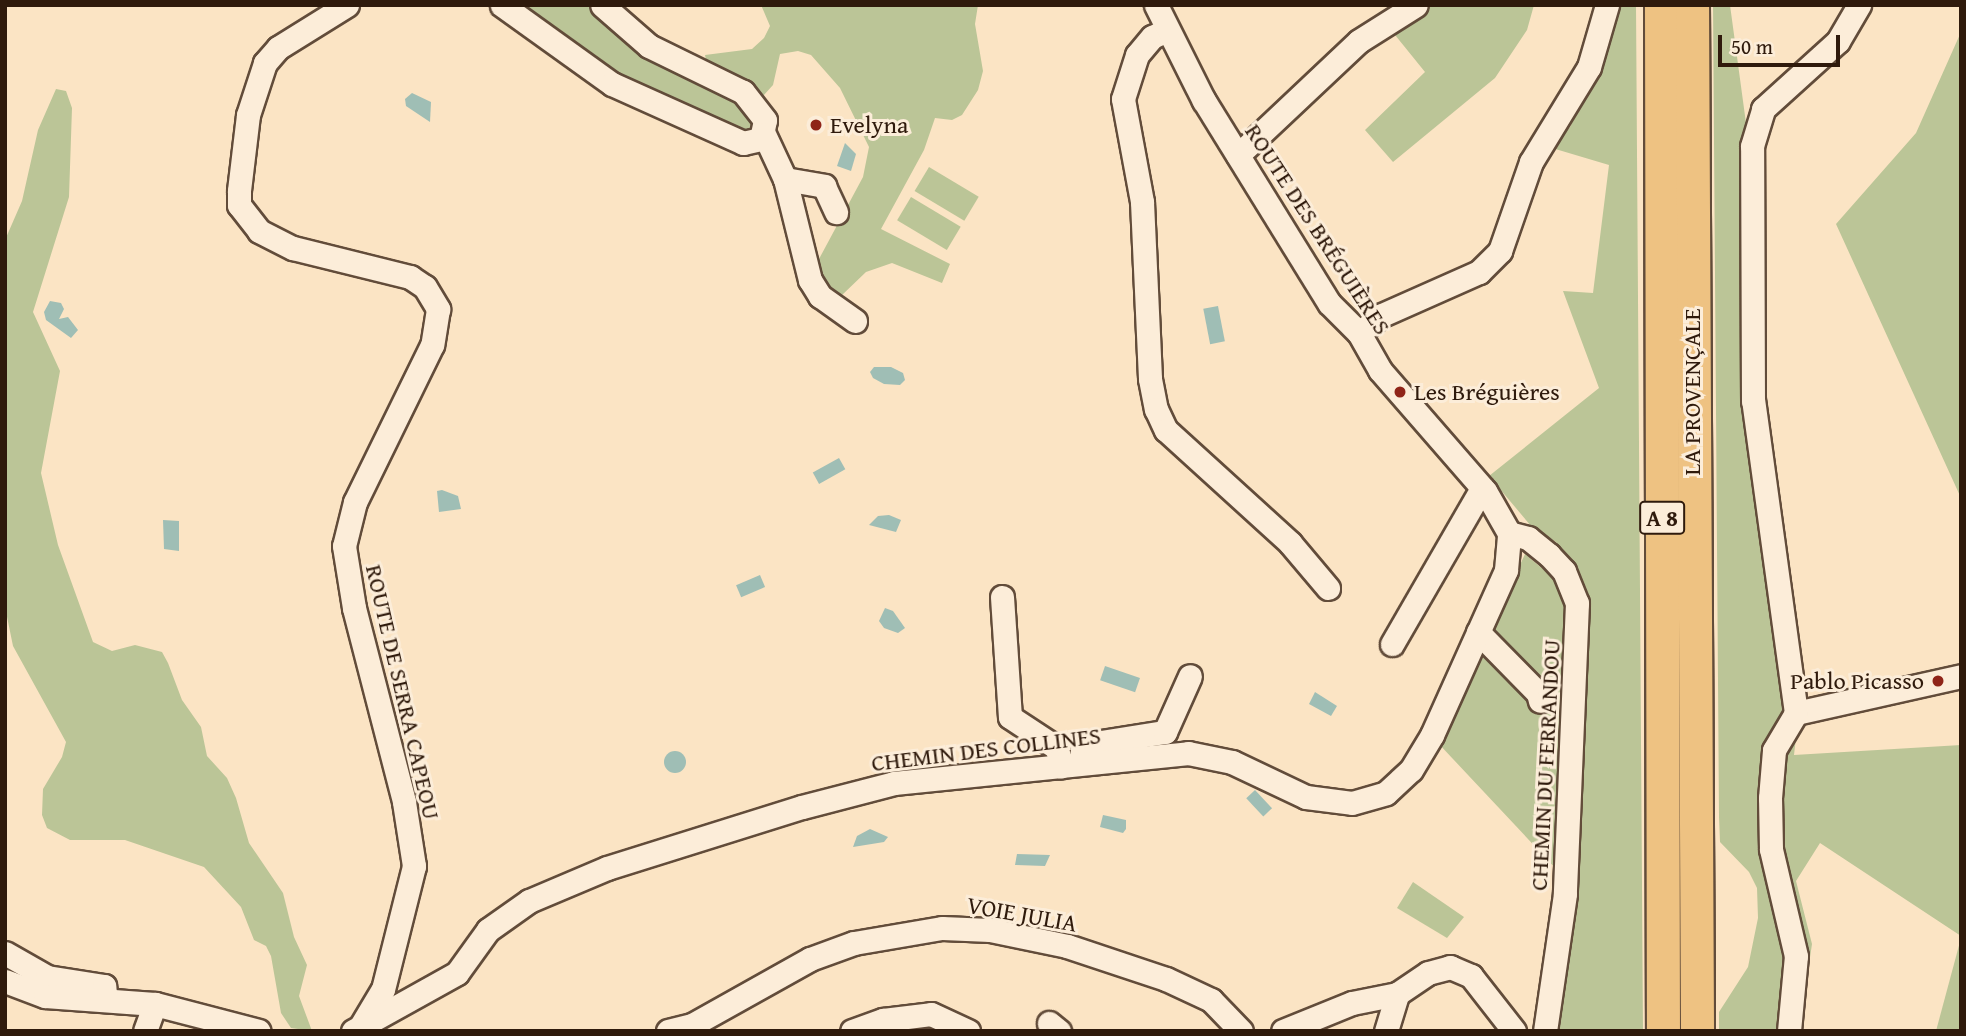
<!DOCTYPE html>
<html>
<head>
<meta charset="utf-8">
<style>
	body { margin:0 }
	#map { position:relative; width:1966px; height:1036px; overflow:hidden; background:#fbe4c4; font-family:"Gentium Book Plus",serif }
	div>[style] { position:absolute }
	.green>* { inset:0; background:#bbc597; transform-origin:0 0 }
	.water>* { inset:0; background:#9fbeb5; transform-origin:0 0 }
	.round { border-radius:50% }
	.roads { filter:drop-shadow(2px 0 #624c3a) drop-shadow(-2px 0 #624c3a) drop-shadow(0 2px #624c3a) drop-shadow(0 -2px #624c3a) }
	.minor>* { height:23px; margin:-11.5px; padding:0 11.5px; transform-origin:11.5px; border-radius:11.5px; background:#fcedd9 }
	.highway>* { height:33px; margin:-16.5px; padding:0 16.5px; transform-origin:16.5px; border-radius:16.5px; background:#eec282 }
	.dots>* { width:19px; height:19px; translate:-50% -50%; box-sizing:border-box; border:4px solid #fcedd9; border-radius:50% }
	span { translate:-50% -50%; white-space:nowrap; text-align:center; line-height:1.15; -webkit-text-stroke:6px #fcedd9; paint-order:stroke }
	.shield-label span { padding:2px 5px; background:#fcedd9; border:2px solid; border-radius:5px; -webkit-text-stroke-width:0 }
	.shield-label { font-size:23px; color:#2f1a0c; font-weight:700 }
	.poi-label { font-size:24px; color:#2f1a0c }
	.left { translate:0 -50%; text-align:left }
	.right { translate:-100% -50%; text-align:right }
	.street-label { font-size:24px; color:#2f1a0c }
	.frame { position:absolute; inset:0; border:7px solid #2f1a0c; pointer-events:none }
	.scale { position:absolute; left:1718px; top:35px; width:122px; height:32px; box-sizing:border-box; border:4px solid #2f1a0c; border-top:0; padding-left:9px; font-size:21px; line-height:24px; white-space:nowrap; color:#2f1a0c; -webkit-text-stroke:5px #fcedd9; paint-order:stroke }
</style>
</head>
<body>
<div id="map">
	<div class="green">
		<div style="clip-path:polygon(514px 5px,594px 5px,630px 48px,745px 104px,754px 125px,743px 132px,646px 90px)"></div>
		<div style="clip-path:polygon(761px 5px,978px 5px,975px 24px,983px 71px,978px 90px,962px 115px,952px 120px,935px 118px,924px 150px,881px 229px,950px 264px,942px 283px,892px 263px,866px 272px,841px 296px,826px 287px,817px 272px,819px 259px,863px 177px,869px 147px,840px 88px,811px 55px,798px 51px,780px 54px,773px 85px,763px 96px,706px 60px,705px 55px,752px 49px,764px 38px,770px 26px)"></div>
		<div style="clip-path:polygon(1410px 5px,1534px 5px,1527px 30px,1495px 78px,1393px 162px,1365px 130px,1425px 72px,1391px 30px)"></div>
		<div style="clip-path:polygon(1616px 5px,1636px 5px,1643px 1031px,1536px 1031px,1558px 871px,1438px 743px,1525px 554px,1550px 575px,1562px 593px,1566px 611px,1571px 564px,1556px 542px,1531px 526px,1489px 476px,1599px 388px,1563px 291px,1593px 293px,1609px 165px,1552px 148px,1570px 127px,1589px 88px)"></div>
		<div style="clip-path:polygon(1713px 5px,1730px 5px,1748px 138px,1764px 431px,1800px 703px,1794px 755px,1961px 745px,1961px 936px,1820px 843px,1796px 881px,1812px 944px,1799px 1031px,1719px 1031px,1719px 1012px,1748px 967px,1758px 918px,1757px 888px,1749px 872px,1720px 842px,1719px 817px)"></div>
		<div style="clip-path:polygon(1961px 32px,1961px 498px,1836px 224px,1916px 133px)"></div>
		<div style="clip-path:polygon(56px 89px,66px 91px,72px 108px,69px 197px,33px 312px,60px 371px,41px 473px,58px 545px,93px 642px,112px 651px,135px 645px,162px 652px,168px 663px,182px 700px,201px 727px,207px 756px,227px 778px,236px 798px,249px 843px,283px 893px,294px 937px,307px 965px,299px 996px,312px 1031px,291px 1028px,281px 1013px,271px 956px,266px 946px,254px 940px,241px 907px,204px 867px,125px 840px,70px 840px,47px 828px,42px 815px,43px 789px,62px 757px,66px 742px,13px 646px,5px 607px,5px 240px,22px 201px,38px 130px)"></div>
		<div style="left:929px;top:167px;width:58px;height:28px;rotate:31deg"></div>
		<div style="left:911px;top:197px;width:58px;height:27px;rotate:31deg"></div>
		<div style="clip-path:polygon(1413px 882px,1464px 917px,1447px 938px,1397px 908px)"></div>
		<div style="clip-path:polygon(1961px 938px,1961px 1031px,1936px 1031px)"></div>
	</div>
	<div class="water">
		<div style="clip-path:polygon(412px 93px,431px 102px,430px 122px,406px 106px,405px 99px)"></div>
		<div style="clip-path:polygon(845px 143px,856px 154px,851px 171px,837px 166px)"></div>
		<div style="clip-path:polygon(50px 301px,61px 303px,64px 309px,59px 319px,68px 317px,78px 330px,71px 338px,46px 320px,44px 312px)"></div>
		<div style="left:1218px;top:306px;width:36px;height:15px;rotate:79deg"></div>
		<div style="clip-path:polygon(874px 367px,891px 367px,903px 373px,905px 380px,900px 385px,884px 384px,873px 378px,870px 372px)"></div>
		<div style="left:839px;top:458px;width:13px;height:30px;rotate:61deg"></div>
		<div style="clip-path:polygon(442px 490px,458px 496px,461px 509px,439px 512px,437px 491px)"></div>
		<div style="clip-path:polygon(889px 515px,901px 520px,896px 532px,869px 525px,878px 516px)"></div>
		<div style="clip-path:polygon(163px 520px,179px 521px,179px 551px,164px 549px)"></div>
		<div style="left:760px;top:575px;width:13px;height:26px;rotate:67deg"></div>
		<div style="clip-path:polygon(885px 608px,893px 611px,905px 628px,898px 633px,884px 628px,879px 621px)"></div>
		<div style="left:1105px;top:666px;width:37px;height:15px;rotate:19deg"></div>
		<div style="clip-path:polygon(1315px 692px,1337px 706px,1331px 716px,1309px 704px)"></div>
		<div class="round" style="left:664px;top:751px;width:22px;height:22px"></div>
		<div style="left:1255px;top:790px;width:25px;height:12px;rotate:47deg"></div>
		<div style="clip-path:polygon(1103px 815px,1126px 820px,1126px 829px,1123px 833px,1100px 827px)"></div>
		<div style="clip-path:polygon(870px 829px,888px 837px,884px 842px,853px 847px,857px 836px)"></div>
		<div style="clip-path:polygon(1017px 854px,1050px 855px,1045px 866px,1015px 865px)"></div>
	</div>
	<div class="roads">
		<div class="minor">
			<div style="left:347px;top:5px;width:81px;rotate:148.1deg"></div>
			<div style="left:278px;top:48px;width:20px;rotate:131deg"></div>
			<div style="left:265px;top:63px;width:55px;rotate:108.1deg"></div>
			<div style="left:248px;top:115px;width:77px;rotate:96.8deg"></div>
			<div style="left:239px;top:191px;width:14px;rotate:90deg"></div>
			<div style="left:239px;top:205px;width:33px;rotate:52deg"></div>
			<div style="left:259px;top:231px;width:38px;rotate:27deg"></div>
			<div style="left:293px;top:248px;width:121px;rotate:13.9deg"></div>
			<div style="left:410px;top:277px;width:18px;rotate:34deg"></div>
			<div style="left:425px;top:287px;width:26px;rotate:59deg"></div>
			<div style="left:438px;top:309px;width:36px;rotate:99deg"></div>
			<div style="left:432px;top:345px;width:175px;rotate:116.1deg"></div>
			<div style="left:355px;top:502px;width:45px;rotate:104deg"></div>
			<div style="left:344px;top:546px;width:63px;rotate:80.8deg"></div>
			<div style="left:354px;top:608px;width:200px;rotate:75.5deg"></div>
			<div style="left:404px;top:802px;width:65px;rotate:81.1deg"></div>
			<div style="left:414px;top:866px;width:127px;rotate:104.1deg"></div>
			<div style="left:383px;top:989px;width:41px;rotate:121deg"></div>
			<div style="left:502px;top:5px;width:135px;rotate:35.7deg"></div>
			<div style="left:612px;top:84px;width:144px;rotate:24.2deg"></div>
			<div style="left:743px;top:143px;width:18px;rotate:-13deg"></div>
			<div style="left:761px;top:139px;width:19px;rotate:-78deg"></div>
			<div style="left:765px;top:120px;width:36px;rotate:-128deg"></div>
			<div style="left:743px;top:92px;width:105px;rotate:-153.9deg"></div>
			<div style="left:649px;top:46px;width:62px;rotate:-138.9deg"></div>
			<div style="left:1165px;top:31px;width:14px;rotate:155deg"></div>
			<div style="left:1152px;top:37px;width:23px;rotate:130deg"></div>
			<div style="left:1137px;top:55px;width:46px;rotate:107.7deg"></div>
			<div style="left:1123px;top:99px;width:105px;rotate:79.5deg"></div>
			<div style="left:1142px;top:202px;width:177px;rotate:87.4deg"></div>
			<div style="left:1150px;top:379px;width:31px;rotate:79deg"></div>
			<div style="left:1156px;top:409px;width:23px;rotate:65deg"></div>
			<div style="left:1166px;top:430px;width:168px;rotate:42.3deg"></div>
			<div style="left:1290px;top:543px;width:59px;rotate:49.8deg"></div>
			<div style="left:764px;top:134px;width:50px;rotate:65deg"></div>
			<div style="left:785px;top:179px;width:104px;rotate:76.1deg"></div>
			<div style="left:810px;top:280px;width:19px;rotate:58deg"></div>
			<div style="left:820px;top:296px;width:43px;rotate:35.5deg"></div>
			<div style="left:1238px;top:155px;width:166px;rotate:-43.3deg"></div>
			<div style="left:1359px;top:41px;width:67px;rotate:-32.3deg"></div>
			<div style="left:785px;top:179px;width:40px;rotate:10deg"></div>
			<div style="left:824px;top:186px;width:29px;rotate:65deg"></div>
			<div style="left:1359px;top:333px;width:29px;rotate:-38deg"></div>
			<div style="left:1382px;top:315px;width:106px;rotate:-23.9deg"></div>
			<div style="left:1479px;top:272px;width:30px;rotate:-45deg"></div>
			<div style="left:1500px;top:251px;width:94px;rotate:-70.8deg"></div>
			<div style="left:1531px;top:162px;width:111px;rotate:-58.6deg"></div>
			<div style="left:1589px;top:67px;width:65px;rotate:-73.8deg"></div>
			<div style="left:1509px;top:533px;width:20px;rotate:15deg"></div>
			<div style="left:1528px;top:538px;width:27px;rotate:39deg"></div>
			<div style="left:1549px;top:555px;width:22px;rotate:47deg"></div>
			<div style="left:1564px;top:571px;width:35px;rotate:68deg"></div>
			<div style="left:1577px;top:603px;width:291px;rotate:92.4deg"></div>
			<div style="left:1565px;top:894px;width:138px;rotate:98.3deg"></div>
			<div style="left:1002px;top:597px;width:120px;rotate:86.2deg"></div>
			<div style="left:1010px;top:717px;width:56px;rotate:33.4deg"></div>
			<div style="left:1057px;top:748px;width:19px;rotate:78deg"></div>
			<div style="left:1478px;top:632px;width:86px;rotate:45.5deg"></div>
			<div style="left:1538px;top:693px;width:8px;rotate:76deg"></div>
			<div style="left:1392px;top:644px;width:180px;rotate:-60deg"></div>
			<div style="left:1796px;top:713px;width:169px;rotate:-12.6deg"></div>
			<div style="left:1080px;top:763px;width:13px;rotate:-81deg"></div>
			<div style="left:1082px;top:750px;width:8px;rotate:-45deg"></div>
			<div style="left:1088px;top:744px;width:78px;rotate:-8.9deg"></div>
			<div style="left:1165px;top:732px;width:61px;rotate:-65.9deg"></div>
			<div style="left:5px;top:953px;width:48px;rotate:29.7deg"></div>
			<div style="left:47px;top:977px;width:58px;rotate:9deg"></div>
			<div style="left:104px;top:986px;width:12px;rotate:81deg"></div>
			<div style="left:5px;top:981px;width:43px;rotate:20.6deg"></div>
			<div style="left:45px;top:996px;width:110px;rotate:4.2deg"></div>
			<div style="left:155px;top:1004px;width:107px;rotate:14.6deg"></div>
			<div style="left:1049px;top:1023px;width:13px;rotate:39deg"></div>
			<div style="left:145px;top:1031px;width:29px;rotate:-70deg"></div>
			<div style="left:353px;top:1031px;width:119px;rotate:-29.1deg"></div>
			<div style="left:457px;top:973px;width:53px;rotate:-54.2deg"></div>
			<div style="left:488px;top:930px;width:50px;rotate:-35.3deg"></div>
			<div style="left:529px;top:901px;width:85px;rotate:-22.9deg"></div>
			<div style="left:607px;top:868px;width:204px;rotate:-17.4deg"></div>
			<div style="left:802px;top:807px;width:95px;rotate:-14.6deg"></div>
			<div style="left:894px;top:783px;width:296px;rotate:-5.8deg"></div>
			<div style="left:1188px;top:753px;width:45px;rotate:11.6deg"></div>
			<div style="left:1232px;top:762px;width:82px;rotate:25.3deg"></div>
			<div style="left:1306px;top:797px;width:46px;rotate:7.4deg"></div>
			<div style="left:1352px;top:803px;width:35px;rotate:-16deg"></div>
			<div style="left:1386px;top:793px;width:34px;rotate:-43deg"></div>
			<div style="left:1411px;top:770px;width:41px;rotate:-59deg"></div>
			<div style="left:1432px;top:735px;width:181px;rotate:-65.8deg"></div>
			<div style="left:1506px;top:570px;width:37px;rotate:-85deg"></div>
			<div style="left:1509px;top:533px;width:48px;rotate:-119.7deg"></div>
			<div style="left:1485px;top:491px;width:160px;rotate:-131deg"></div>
			<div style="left:1380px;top:370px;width:43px;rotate:-119.6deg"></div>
			<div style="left:1359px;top:333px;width:42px;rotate:-135deg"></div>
			<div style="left:1329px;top:303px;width:238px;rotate:-121.7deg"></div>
			<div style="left:1204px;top:101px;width:107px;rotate:-116.6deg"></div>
			<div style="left:668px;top:1031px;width:25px;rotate:-14deg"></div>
			<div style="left:692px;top:1025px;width:135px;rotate:-29.2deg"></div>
			<div style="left:810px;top:959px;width:47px;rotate:-20deg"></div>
			<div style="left:854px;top:943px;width:89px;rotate:-9.7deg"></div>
			<div style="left:942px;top:928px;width:48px;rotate:2.4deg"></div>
			<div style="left:990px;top:930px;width:79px;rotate:11.7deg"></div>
			<div style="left:1067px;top:946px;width:104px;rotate:18.4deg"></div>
			<div style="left:1166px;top:979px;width:50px;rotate:25deg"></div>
			<div style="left:1211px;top:1000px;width:43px;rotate:45.9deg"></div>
			<div style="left:852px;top:1031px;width:33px;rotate:-20deg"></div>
			<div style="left:883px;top:1020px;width:48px;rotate:-7.1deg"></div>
			<div style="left:931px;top:1014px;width:41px;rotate:24.7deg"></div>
			<div style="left:1283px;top:1031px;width:74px;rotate:-22.1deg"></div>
			<div style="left:1352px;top:1003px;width:46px;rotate:-11.3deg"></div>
			<div style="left:1397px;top:994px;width:37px;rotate:-34deg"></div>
			<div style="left:1428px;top:973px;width:23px;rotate:-15deg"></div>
			<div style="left:1450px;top:967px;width:23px;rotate:23deg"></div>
			<div style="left:1471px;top:976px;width:70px;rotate:52deg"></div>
			<div style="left:1386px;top:1031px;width:39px;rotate:-73deg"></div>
			<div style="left:1789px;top:1031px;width:75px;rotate:-84.7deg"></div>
			<div style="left:1796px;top:956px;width:110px;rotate:-103.2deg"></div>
			<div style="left:1771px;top:849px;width:51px;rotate:-91.1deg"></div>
			<div style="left:1770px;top:798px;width:48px;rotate:-85.2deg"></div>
			<div style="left:1774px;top:750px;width:43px;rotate:-59.3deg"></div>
			<div style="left:1796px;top:713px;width:315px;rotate:-97.8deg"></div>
			<div style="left:1753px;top:401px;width:255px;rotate:-90.2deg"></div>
			<div style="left:1752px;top:146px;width:39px;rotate:-73deg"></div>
			<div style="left:1763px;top:109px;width:101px;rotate:-42.2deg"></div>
			<div style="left:1838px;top:41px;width:42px;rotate:-59.7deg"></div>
		</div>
		<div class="highway">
			<div style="left:1661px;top:5px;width:1026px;rotate:89.89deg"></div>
			<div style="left:1692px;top:5px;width:1026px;rotate:89.72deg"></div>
		</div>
	</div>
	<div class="dots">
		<div style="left:816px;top:125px;background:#8f2418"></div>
		<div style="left:1400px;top:392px;background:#8f2418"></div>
		<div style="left:1938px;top:681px;background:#8f2418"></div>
	</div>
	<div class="shield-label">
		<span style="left:1662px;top:518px">A 8</span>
	</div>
	<div class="poi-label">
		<span class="left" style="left:830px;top:125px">Evelyna</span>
		<span class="left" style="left:1414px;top:392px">Les Bréguières</span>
		<span class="right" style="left:1924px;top:681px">Pablo Picasso</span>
	</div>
	<div class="street-label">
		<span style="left:1318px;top:229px;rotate:57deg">ROUTE DES BRÉGUIÈRES</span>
		<span style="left:1692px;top:392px;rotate:-90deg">LA PROVENÇALE</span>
		<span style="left:403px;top:692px;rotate:77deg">ROUTE DE SERRA CAPEOU</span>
		<span style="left:986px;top:749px;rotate:-7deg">CHEMIN DES COLLINES</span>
		<span style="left:1545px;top:765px;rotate:-87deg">CHEMIN DU FERRANDOU</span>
		<span style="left:1022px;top:914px;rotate:10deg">VOIE JULIA</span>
	</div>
	<div class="frame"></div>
	<div class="scale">50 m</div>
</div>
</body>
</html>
